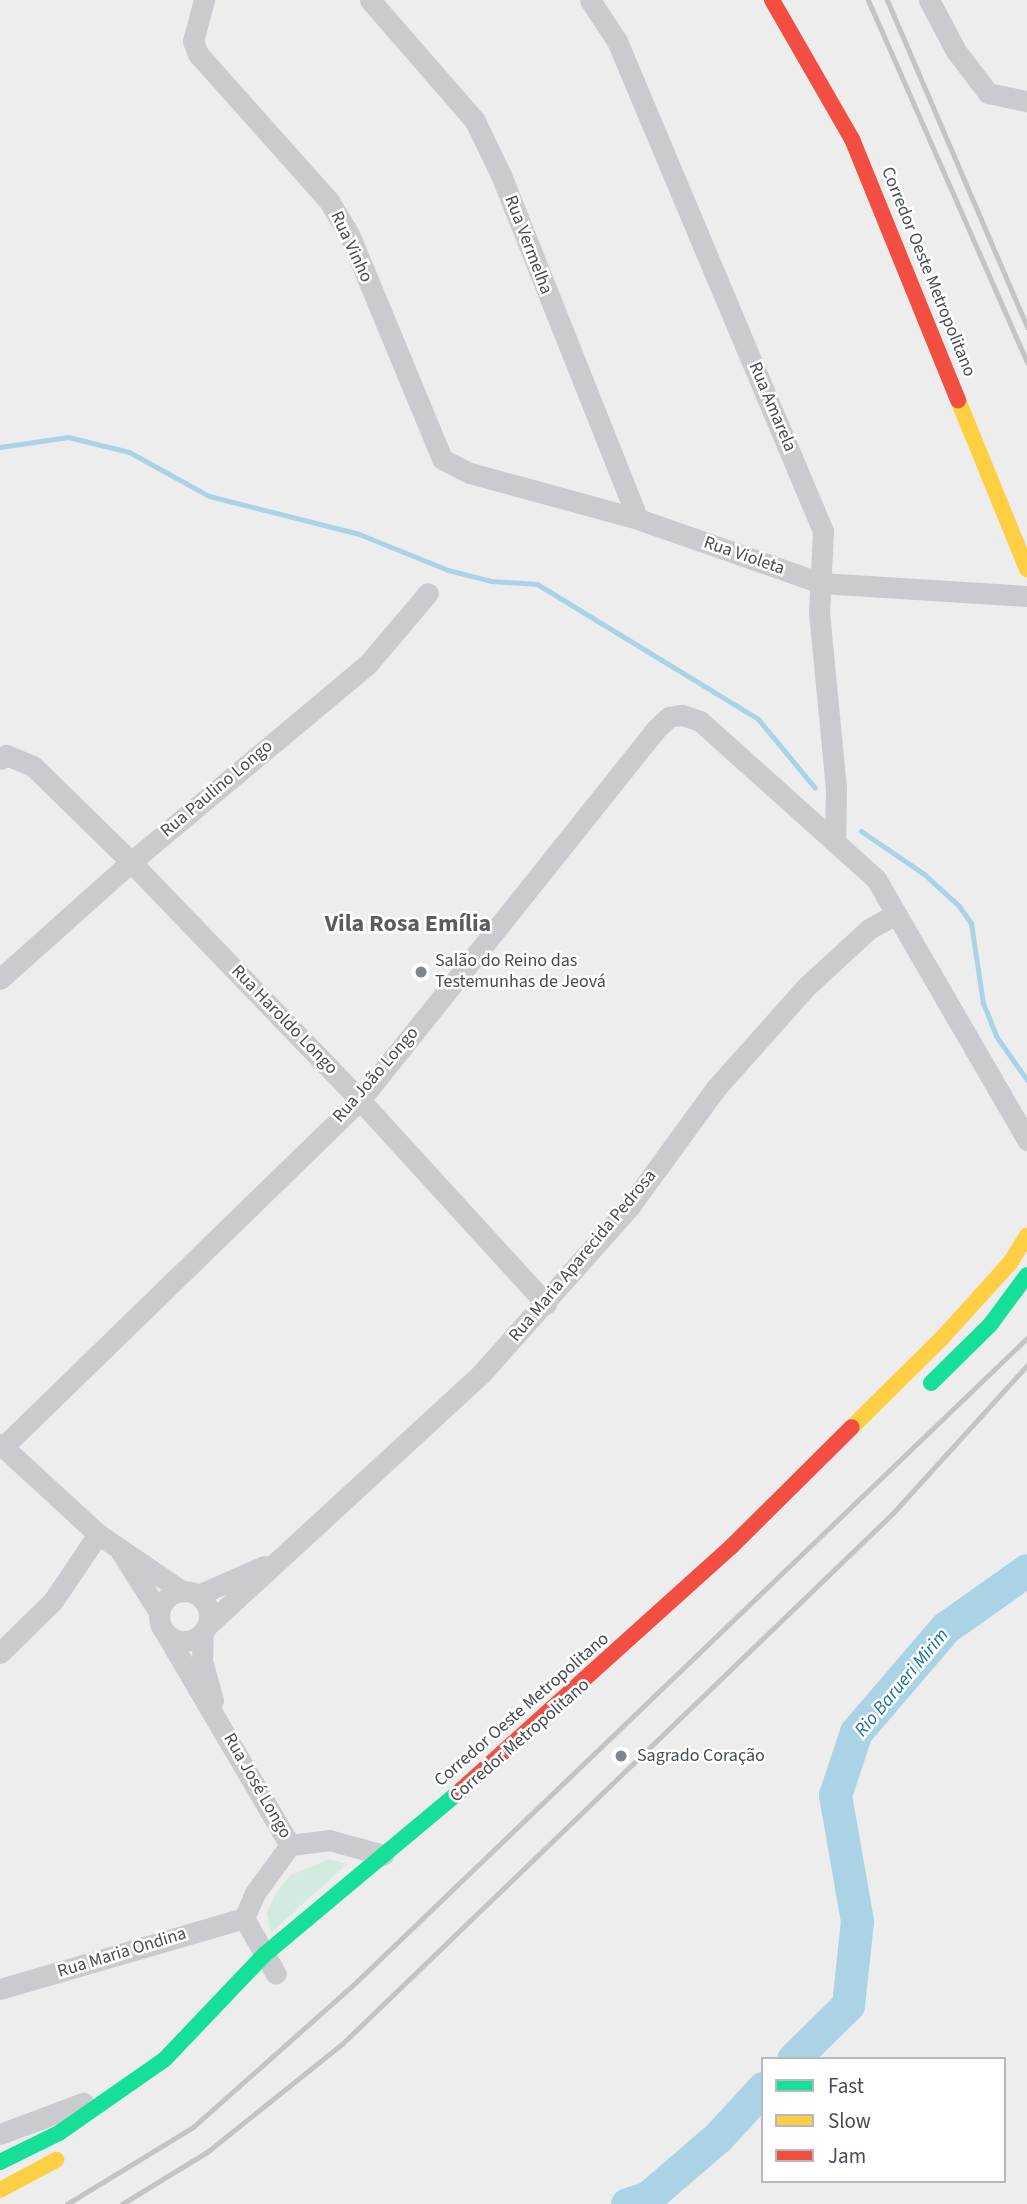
<!DOCTYPE html>
<html>
<head>
<meta charset="utf-8">
<style>
	body { margin:0 }
	#map { position:relative; width:1027px; height:2204px; overflow:hidden; background:#ededed; font-family:"Source Sans 3",sans-serif }
	div>[style] { position:absolute }
	.green>* { inset:0; background:#d3ebde }
	.stream>* { height:5px; margin:-2.5px; padding:0 2.5px; transform-origin:2.5px; border-radius:2.5px; background:#aad4e5 }
	.river>* { height:33px; margin:-16.5px; padding:0 16.5px; transform-origin:16.5px; border-radius:16.5px; background:#aad4e5 }
	.street>* { height:21px; margin:-10.5px; padding:0 10.5px; transform-origin:10.5px; border-radius:10.5px; background:#c9cbce }
	.street>.ring { margin:-10.5px; padding:0; box-sizing:content-box; background:none; border:21px solid #c9cbce; border-radius:50% }
	.fast>* { height:16px; margin:-8px; padding:0 8px; transform-origin:8px; border-radius:8px; background:#16e098 }
	.slow>* { height:16px; margin:-8px; padding:0 8px; transform-origin:8px; border-radius:8px; background:#ffcf43 }
	.jam>* { height:16px; margin:-8px; padding:0 8px; transform-origin:8px; border-radius:8px; background:#f24e42 }
	.rail>* { height:5px; margin:-2.5px; padding:0 2.5px; transform-origin:2.5px; border-radius:2.5px; background:#c3c4c6 }
	.dots>* { width:19px; height:19px; translate:-50% -50%; box-sizing:border-box; border:4px solid #fff; border-radius:50% }
	span { translate:-50% -50%; white-space:nowrap; text-align:center; line-height:1.15; -webkit-text-stroke:5px #fff; paint-order:stroke }
	.street-label { font-size:18px; color:#464d57 }
	.poi-label { font-size:18px; color:#464d57 }
	.left { translate:0 -50%; text-align:left }
	.water-label { font-size:19px; color:#1a7196; font-style:italic }
	.district-label { font-size:24px; color:#595c60; font-weight:700 }
	.legend { position:absolute; left:761px; top:2057px; width:245px; height:126px; box-sizing:border-box; background:#fff; border:2px solid #b5b8bc; margin:0; padding:9px 12px; list-style:none; font-size:21px; color:#464d57 }
	.legend li { display:flex; align-items:center; gap:14px; height:35px }
	.legend b { width:35px; border:2px solid #b5b8bc }
</style>
</head>
<body>
<div id="map">
	<div class="green">
		<div style="clip-path:polygon(330px 1859px,347px 1864px,271px 1933px,267px 1913px,277px 1891px,291px 1875px)"></div>
	</div>
	<div class="stream">
		<div style="left:0;top:447px;width:69px;rotate:-8.4deg"></div>
		<div style="left:68px;top:437px;width:63px;rotate:13.8deg"></div>
		<div style="left:129px;top:452px;width:91px;rotate:28.8deg"></div>
		<div style="left:209px;top:496px;width:155px;rotate:14.2deg"></div>
		<div style="left:359px;top:534px;width:96px;rotate:22deg"></div>
		<div style="left:448px;top:570px;width:44px;rotate:14.3deg"></div>
		<div style="left:491px;top:581px;width:46px;rotate:3.7deg"></div>
		<div style="left:537px;top:584px;width:259px;rotate:31.4deg"></div>
		<div style="left:758px;top:719px;width:89px;rotate:50.4deg"></div>
		<div style="left:861px;top:831px;width:76px;rotate:34.3deg"></div>
		<div style="left:924px;top:874px;width:47px;rotate:42.4deg"></div>
		<div style="left:959px;top:906px;width:21px;rotate:55deg"></div>
		<div style="left:971px;top:923px;width:81px;rotate:81.5deg"></div>
		<div style="left:983px;top:1003px;width:35px;rotate:68deg"></div>
		<div style="left:996px;top:1036px;width:54px;rotate:54.8deg"></div>
	</div>
	<div class="river">
		<div style="left:793px;top:2059px;width:77px;rotate:-44.5deg"></div>
		<div style="left:848px;top:2005px;width:84px;rotate:-83.9deg"></div>
		<div style="left:857px;top:1921px;width:128px;rotate:-99.9deg"></div>
		<div style="left:835px;top:1795px;width:66px;rotate:-71.6deg"></div>
		<div style="left:856px;top:1732px;width:137px;rotate:-49.4deg"></div>
		<div style="left:945px;top:1628px;width:100px;rotate:-35.3deg"></div>
		<div style="left:627px;top:2204px;width:21px;rotate:-17deg"></div>
		<div style="left:647px;top:2198px;width:94px;rotate:-40.7deg"></div>
		<div style="left:718px;top:2137px;width:67px;rotate:-47.4deg"></div>
	</div>
	<div class="street">
		<div style="left:204px;top:0;width:42px;rotate:105deg"></div>
		<div style="left:193px;top:41px;width:14px;rotate:69deg"></div>
		<div style="left:198px;top:54px;width:197px;rotate:48.3deg"></div>
		<div style="left:329px;top:201px;width:39px;rotate:59deg"></div>
		<div style="left:349px;top:234px;width:243px;rotate:67.5deg"></div>
		<div style="left:442px;top:459px;width:31px;rotate:27deg"></div>
		<div style="left:470px;top:473px;width:174px;rotate:15.3deg"></div>
		<div style="left:638px;top:519px;width:194px;rotate:19.3deg"></div>
		<div style="left:821px;top:583px;width:206px;rotate:3.6deg"></div>
		<div style="left:370px;top:0;width:160px;rotate:49deg"></div>
		<div style="left:475px;top:121px;width:60px;rotate:64.3deg"></div>
		<div style="left:501px;top:175px;width:370px;rotate:68.3deg"></div>
		<div style="left:590px;top:0;width:49px;rotate:56.6deg"></div>
		<div style="left:617px;top:41px;width:532px;rotate:67.2deg"></div>
		<div style="left:823px;top:531px;width:81px;rotate:92.8deg"></div>
		<div style="left:819px;top:612px;width:176px;rotate:84.5deg"></div>
		<div style="left:836px;top:787px;width:55px;rotate:91deg"></div>
		<div style="left:929px;top:0;width:58px;rotate:62.1deg"></div>
		<div style="left:956px;top:51px;width:53px;rotate:52.7deg"></div>
		<div style="left:988px;top:93px;width:40px;rotate:12deg"></div>
		<div style="left:0;top:759px;width:7px;rotate:-34deg"></div>
		<div style="left:6px;top:755px;width:29px;rotate:22deg"></div>
		<div style="left:33px;top:766px;width:137px;rotate:44.4deg"></div>
		<div style="left:131px;top:862px;width:330px;rotate:46.1deg"></div>
		<div style="left:360px;top:1100px;width:276px;rotate:47.6deg"></div>
		<div style="left:0;top:979px;width:176px;rotate:-41.8deg"></div>
		<div style="left:131px;top:862px;width:307px;rotate:-39.9deg"></div>
		<div style="left:367px;top:665px;width:94px;rotate:-49.7deg"></div>
		<div style="left:0;top:1444px;width:133px;rotate:42.6deg"></div>
		<div style="left:98px;top:1534px;width:102px;rotate:34.2deg"></div>
		<div style="left:3px;top:1447px;width:498px;rotate:-44.2deg"></div>
		<div style="left:360px;top:1100px;width:473px;rotate:-51.4deg"></div>
		<div style="left:655px;top:730px;width:19px;rotate:-43deg"></div>
		<div style="left:669px;top:717px;width:13px;rotate:-9deg"></div>
		<div style="left:682px;top:715px;width:19px;rotate:18deg"></div>
		<div style="left:700px;top:721px;width:237px;rotate:41.9deg"></div>
		<div style="left:876px;top:879px;width:302px;rotate:59.9deg"></div>
		<div style="left:121px;top:1552px;width:71px;rotate:57.7deg"></div>
		<div class="ring" style="left:159px;top:1591px;width:29px;height:29px"></div>
		<div style="left:198px;top:1595px;width:72px;rotate:-23.7deg"></div>
		<div style="left:208px;top:1625px;width:371px;rotate:-42.6deg"></div>
		<div style="left:481px;top:1374px;width:225px;rotate:-48.4deg"></div>
		<div style="left:630px;top:1206px;width:146px;rotate:-53.9deg"></div>
		<div style="left:716px;top:1088px;width:137px;rotate:-48.3deg"></div>
		<div style="left:807px;top:986px;width:84px;rotate:-42.6deg"></div>
		<div style="left:869px;top:929px;width:31px;rotate:-29deg"></div>
		<div style="left:203px;top:1632px;width:29px;rotate:92deg"></div>
		<div style="left:202px;top:1661px;width:41px;rotate:74.2deg"></div>
		<div style="left:166px;top:1634px;width:245px;rotate:59.6deg"></div>
		<div style="left:0;top:1653px;width:74px;rotate:-44.5deg"></div>
		<div style="left:53px;top:1601px;width:81px;rotate:-56.1deg"></div>
		<div style="left:290px;top:1845px;width:39px;rotate:-7deg"></div>
		<div style="left:329px;top:1840px;width:56px;rotate:15.5deg"></div>
		<div style="left:244px;top:1918px;width:27px;rotate:-66deg"></div>
		<div style="left:255px;top:1893px;width:59px;rotate:-53.9deg"></div>
		<div style="left:244px;top:1918px;width:64px;rotate:60.3deg"></div>
		<div style="left:0;top:1989px;width:254px;rotate:-16.2deg"></div>
		<div style="left:0;top:2134px;width:89px;rotate:-20.5deg"></div>
	</div>
	<div class="fast">
		<div style="left:931px;top:1383px;width:83px;rotate:-44.5deg"></div>
		<div style="left:990px;top:1325px;width:62px;rotate:-53.5deg"></div>
		<div style="left:0;top:2162px;width:66px;rotate:-26.2deg"></div>
		<div style="left:59px;top:2133px;width:129px;rotate:-34.9deg"></div>
		<div style="left:165px;top:2059px;width:144px;rotate:-46.4deg"></div>
		<div style="left:264px;top:1955px;width:257px;rotate:-39.9deg"></div>
	</div>
	<div class="slow">
		<div style="left:958px;top:400px;width:183px;rotate:67.8deg"></div>
		<div style="left:852px;top:1427px;width:127px;rotate:-44.7deg"></div>
		<div style="left:942px;top:1338px;width:101px;rotate:-47.8deg"></div>
		<div style="left:1010px;top:1263px;width:32px;rotate:-58deg"></div>
		<div style="left:0;top:2190px;width:64px;rotate:-28.2deg"></div>
	</div>
	<div class="jam">
		<div style="left:772px;top:0;width:160px;rotate:60.1deg"></div>
		<div style="left:852px;top:139px;width:282px;rotate:67.9deg"></div>
		<div style="left:461px;top:1790px;width:363px;rotate:-42deg"></div>
		<div style="left:731px;top:1547px;width:170px;rotate:-44.8deg"></div>
	</div>
	<div class="rail">
		<div style="left:868px;top:0;width:396px;rotate:66.3deg"></div>
		<div style="left:887px;top:0;width:356px;rotate:66.8deg"></div>
		<div style="left:67px;top:2204px;width:148px;rotate:-31.4deg"></div>
		<div style="left:193px;top:2127px;width:213px;rotate:-41.6deg"></div>
		<div style="left:352px;top:1986px;width:936px;rotate:-43.83deg"></div>
		<div style="left:122px;top:2204px;width:100px;rotate:-31.5deg"></div>
		<div style="left:207px;top:2152px;width:174px;rotate:-38.7deg"></div>
		<div style="left:343px;top:2043px;width:764px;rotate:-43.94deg"></div>
		<div style="left:893px;top:1513px;width:200px;rotate:-47.8deg"></div>
	</div>
	<div class="dots">
		<div style="left:421px;top:972px;background:#80858c"></div>
		<div style="left:621px;top:1756px;background:#80858c"></div>
	</div>
	<div class="street-label">
		<span style="left:528px;top:245px;rotate:69deg">Rua Vermelha</span>
		<span style="left:351px;top:247px;rotate:65deg">Rua Vinho</span>
		<span style="left:928px;top:272px;rotate:68deg">Corredor Oeste Metropolitano</span>
		<span style="left:772px;top:407px;rotate:67deg">Rua Amarela</span>
		<span style="left:744px;top:556px;rotate:19deg">Rua Violeta</span>
		<span style="left:217px;top:789px;rotate:-40deg">Rua Paulino Longo</span>
		<span style="left:284px;top:1020px;rotate:46deg">Rua Haroldo Longo</span>
		<span style="left:376px;top:1075px;rotate:-49deg">Rua João Longo</span>
		<span style="left:583px;top:1256px;rotate:-50deg">Rua Maria Aparecida Pedrosa</span>
		<span style="left:522px;top:1710px;rotate:-41deg">Corredor Oeste Metropolitano</span>
		<span style="left:520px;top:1741px;rotate:-41deg">Corredor Metropolitano</span>
		<span style="left:257px;top:1786px;rotate:60deg">Rua José Longo</span>
		<span style="left:122px;top:1953px;rotate:-17deg">Rua Maria Ondina</span>
	</div>
	<div class="poi-label">
		<span class="left" style="left:435px;top:972px">Salão do Reino das<br>Testemunhas de Jeová</span>
		<span class="left" style="left:637px;top:1756px">Sagrado Coração</span>
	</div>
	<div class="water-label">
		<span style="left:902px;top:1683px;rotate:-50deg">Rio Barueri Mirim</span>
	</div>
	<div class="district-label">
		<span style="left:408px;top:924px">Vila Rosa Emília</span>
	</div>
	<ul class="legend">
	<li><b style="height:9px;background:#16e098"></b>Fast</li>
	<li><b style="height:9px;background:#ffcf43"></b>Slow</li>
	<li><b style="height:9px;background:#f24e42"></b>Jam</li>
	</ul>
</div>
</body>
</html>
